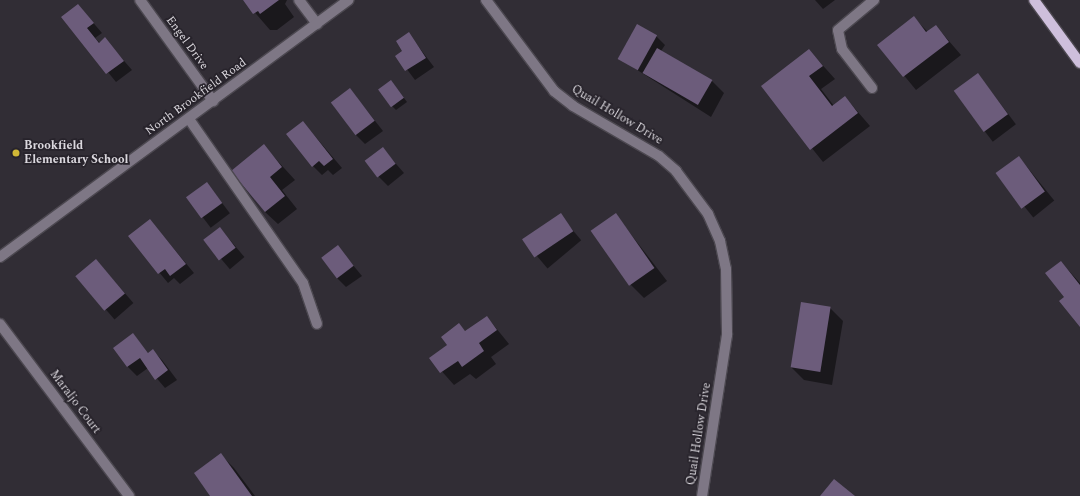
<!DOCTYPE html>
<html>
<head>
<meta charset="utf-8">
<style>
	body { margin:0 }
	#map { position:relative; width:1080px; height:496px; overflow:hidden; background:#312d35; font-family:Spectral,serif }
	div>[style] { position:absolute }
	.shadow>* { inset:0; background:#0007; transform-origin:0 0 }
	.building>* { inset:0; background:#6c5c7b; transform-origin:0 0 }
	.roads { filter:drop-shadow(1px 0 #4c4850) drop-shadow(-1px 0 #4c4850) drop-shadow(0 1px #4c4850) drop-shadow(0 -1px #4c4850) }
	.minor>* { height:10px; margin:-5px; padding:0 5px; transform-origin:5px; border-radius:5px; background:#7e7785 }
	.major>* { height:10px; margin:-5px; padding:0 5px; transform-origin:5px; border-radius:5px; background:#cebfdc }
	.dots>* { width:11px; height:11px; translate:-50% -50%; box-sizing:border-box; border:2px solid #27232b; border-radius:50% }
	span { translate:-50% -50%; white-space:nowrap; text-align:center; line-height:1.15; -webkit-text-stroke:3.5px #27232b; paint-order:stroke }
	.street-label { font-size:12px; color:#dbd8de }
	.poi-label { font-size:12px; color:#dbd8de; font-weight:700 }
	.left { translate:0 -50%; text-align:left }
</style>
</head>
<body>
<div id="map">
	<div class="shadow">
		<div style="clip-path:polygon(244px 0,287px 0,285px 4px,294px 17px,277px 30px,270px 30px)"></div>
		<div style="clip-path:polygon(815px 0,835px 0,823px 9px)"></div>
		<div style="clip-path:polygon(78px 5px,102px 33px,95px 38px,100px 43px,105px 39px,132px 70px,116px 82px,63px 17px)"></div>
		<div style="clip-path:polygon(914px 18px,928px 32px,936px 26px,961px 55px,916px 90px,879px 45px)"></div>
		<div style="clip-path:polygon(409px 34px,434px 67px,415px 80px,397px 56px,404px 52px)"></div>
		<div style="clip-path:polygon(656px 36px,665px 45px,661px 51px,711px 80px,724px 93px,711px 117px,620px 59px)"></div>
		<div style="clip-path:polygon(809px 50px,835px 79px,821px 89px,834px 106px,845px 97px,870px 126px,823px 162px,762px 86px)"></div>
		<div style="left:978px;top:74px;width:63px;height:29px;rotate:53deg"></div>
		<div style="clip-path:polygon(391px 81px,407px 102px,396px 110px,392px 106px)"></div>
		<div style="clip-path:polygon(350px 89px,383px 131px,365px 144px,356px 135px)"></div>
		<div style="clip-path:polygon(303px 122px,342px 168px,333px 175px,328px 170px,322px 175px,313px 166px)"></div>
		<div style="clip-path:polygon(264px 146px,295px 180px,282px 190px,297px 209px,278px 224px,265px 212px)"></div>
		<div style="clip-path:polygon(383px 149px,404px 173px,388px 186px,379px 177px)"></div>
		<div style="left:1019px;top:157px;width:56px;height:27px;rotate:51deg"></div>
		<div style="left:207px;top:183px;width:38px;height:24px;rotate:53deg"></div>
		<div style="left:560px;top:215px;width:33px;height:44px;rotate:50deg"></div>
		<div style="clip-path:polygon(616px 215px,667px 281px,644px 298px,631px 285px)"></div>
		<div style="clip-path:polygon(150px 220px,194px 273px,180px 284px,174px 278px,168px 283px,130px 237px)"></div>
		<div style="left:220px;top:228px;width:38px;height:19px;rotate:50deg"></div>
		<div style="clip-path:polygon(338px 247px,362px 276px,346px 287px,337px 278px)"></div>
		<div style="left:96px;top:260px;width:57px;height:25px;rotate:49deg"></div>
		<div style="clip-path:polygon(1061px 262px,1080px 283px,1080px 325px)"></div>
		<div style="clip-path:polygon(830px 308px,843px 321px,832px 385px,804px 380px,791px 367px)"></div>
		<div style="clip-path:polygon(487px 317px,509px 344px,491px 357px,496px 364px,476px 379px,470px 374px,454px 385px,430px 358px,448px 345px,459px 325px,466px 332px)"></div>
		<div style="clip-path:polygon(133px 334px,149px 354px,153px 351px,162px 360px,177px 380px,165px 388px,148px 368px,137px 376px,128px 367px,114px 348px)"></div>
		<div style="clip-path:polygon(221px 455px,234px 468px,255px 496px,211px 496px)"></div>
	</div>
	<div class="building">
		<div style="clip-path:polygon(243px 0,279px 0,260px 14px,258px 11px,253px 14px)"></div>
		<div style="clip-path:polygon(78px 4px,94px 23px,87px 28px,99px 43px,105px 37px,124px 61px,106px 74px,61px 17px)"></div>
		<div style="clip-path:polygon(914px 16px,926px 32px,936px 25px,949px 42px,903px 77px,877px 45px)"></div>
		<div style="left:637px;top:24px;width:23px;height:40px;rotate:29deg"></div>
		<div style="clip-path:polygon(409px 32px,426px 58px,405px 71px,395px 56px,402px 51px,396px 41px)"></div>
		<div style="left:657px;top:48px;width:64px;height:29px;rotate:30deg"></div>
		<div style="clip-path:polygon(809px 49px,823px 66px,809px 76px,832px 106px,845px 96px,858px 113px,810px 150px,761px 86px)"></div>
		<div style="left:978px;top:73px;width:51px;height:30px;rotate:54deg"></div>
		<div style="left:391px;top:80px;width:22px;height:16px;rotate:54deg"></div>
		<div style="left:350px;top:88px;width:41px;height:24px;rotate:53deg"></div>
		<div style="clip-path:polygon(303px 121px,333px 159px,324px 166px,319px 161px,312px 167px,286px 134px)"></div>
		<div style="clip-path:polygon(264px 144px,282px 167px,270px 177px,285px 196px,265px 212px,231px 171px)"></div>
		<div style="left:383px;top:147px;width:21px;height:23px;rotate:53deg"></div>
		<div style="left:1019px;top:156px;width:44px;height:29px;rotate:54deg"></div>
		<div style="left:207px;top:182px;width:26px;height:26px;rotate:54deg"></div>
		<div style="left:561px;top:213px;width:22px;height:47px;rotate:56deg"></div>
		<div style="left:616px;top:213px;width:67px;height:31px;rotate:55deg"></div>
		<div style="clip-path:polygon(150px 219px,186px 264px,170px 276px,165px 269px,158px 274px,128px 236px)"></div>
		<div style="left:220px;top:227px;width:26px;height:21px;rotate:53deg"></div>
		<div style="left:338px;top:245px;width:26px;height:21px;rotate:53deg"></div>
		<div style="left:96px;top:259px;width:45px;height:27px;rotate:50deg"></div>
		<div style="clip-path:polygon(1061px 261px,1080px 285px,1080px 327px,1059px 301px,1064px 297px,1045px 273px)"></div>
		<div style="left:801px;top:302px;width:30px;height:66px;rotate:9deg"></div>
		<div style="clip-path:polygon(487px 316px,497px 330px,479px 343px,484px 351px,462px 367px,458px 361px,440px 373px,429px 358px,447px 345px,441px 337px,459px 323px,465px 331px)"></div>
		<div style="clip-path:polygon(133px 333px,148px 353px,153px 349px,168px 370px,155px 380px,140px 358px,127px 367px,113px 348px)"></div>
		<div style="clip-path:polygon(221px 453px,252px 496px,210px 496px,194px 473px)"></div>
		<div style="clip-path:polygon(834px 479px,855px 496px,820px 496px)"></div>
	</div>
	<div class="roads">
		<div class="minor">
			<div style="left:140px;top:0;width:125px;rotate:54.1deg"></div>
			<div style="left:299px;top:0;width:30px;rotate:53deg"></div>
			<div style="left:486px;top:0;width:114px;rotate:53.2deg"></div>
			<div style="left:554px;top:91px;width:24px;rotate:38deg"></div>
			<div style="left:573px;top:106px;width:99px;rotate:30.2deg"></div>
			<div style="left:659px;top:156px;width:23px;rotate:41deg"></div>
			<div style="left:676px;top:171px;width:54px;rotate:53.3deg"></div>
			<div style="left:708px;top:214px;width:30px;rotate:66deg"></div>
			<div style="left:720px;top:241px;width:29px;rotate:78deg"></div>
			<div style="left:726px;top:269px;width:66px;rotate:89.1deg"></div>
			<div style="left:727px;top:335px;width:163px;rotate:98.8deg"></div>
			<div style="left:872px;top:88px;width:49px;rotate:-127.6deg"></div>
			<div style="left:842px;top:49px;width:19px;rotate:-102deg"></div>
			<div style="left:838px;top:30px;width:47px;rotate:-39.8deg"></div>
			<div style="left:189px;top:119px;width:200px;rotate:55.2deg"></div>
			<div style="left:303px;top:283px;width:43px;rotate:71.1deg"></div>
			<div style="left:0;top:257px;width:433px;rotate:-36.4deg"></div>
			<div style="left:0;top:324px;width:215px;rotate:53.1deg"></div>
		</div>
		<div class="major">
			<div style="left:1034px;top:0;width:78px;rotate:53.9deg"></div>
		</div>
	</div>
	<div class="dots">
		<div style="left:16px;top:153px;background:#d0b736"></div>
	</div>
	<div class="street-label">
		<span style="left:187px;top:43px;rotate:54deg">Engel Drive</span>
		<span style="left:196px;top:97px;rotate:-36deg">North Brookfield Road</span>
		<span style="left:617px;top:115px;rotate:31deg">Quail Hollow Drive</span>
		<span style="left:75px;top:402px;rotate:53deg">Maraljo Court</span>
		<span style="left:699px;top:434px;rotate:-81deg">Quail Hollow Drive</span>
	</div>
	<div class="poi-label">
		<span class="left" style="left:24px;top:153px">Brookfield<br>Elementary School</span>
	</div>
</div>
</body>
</html>
